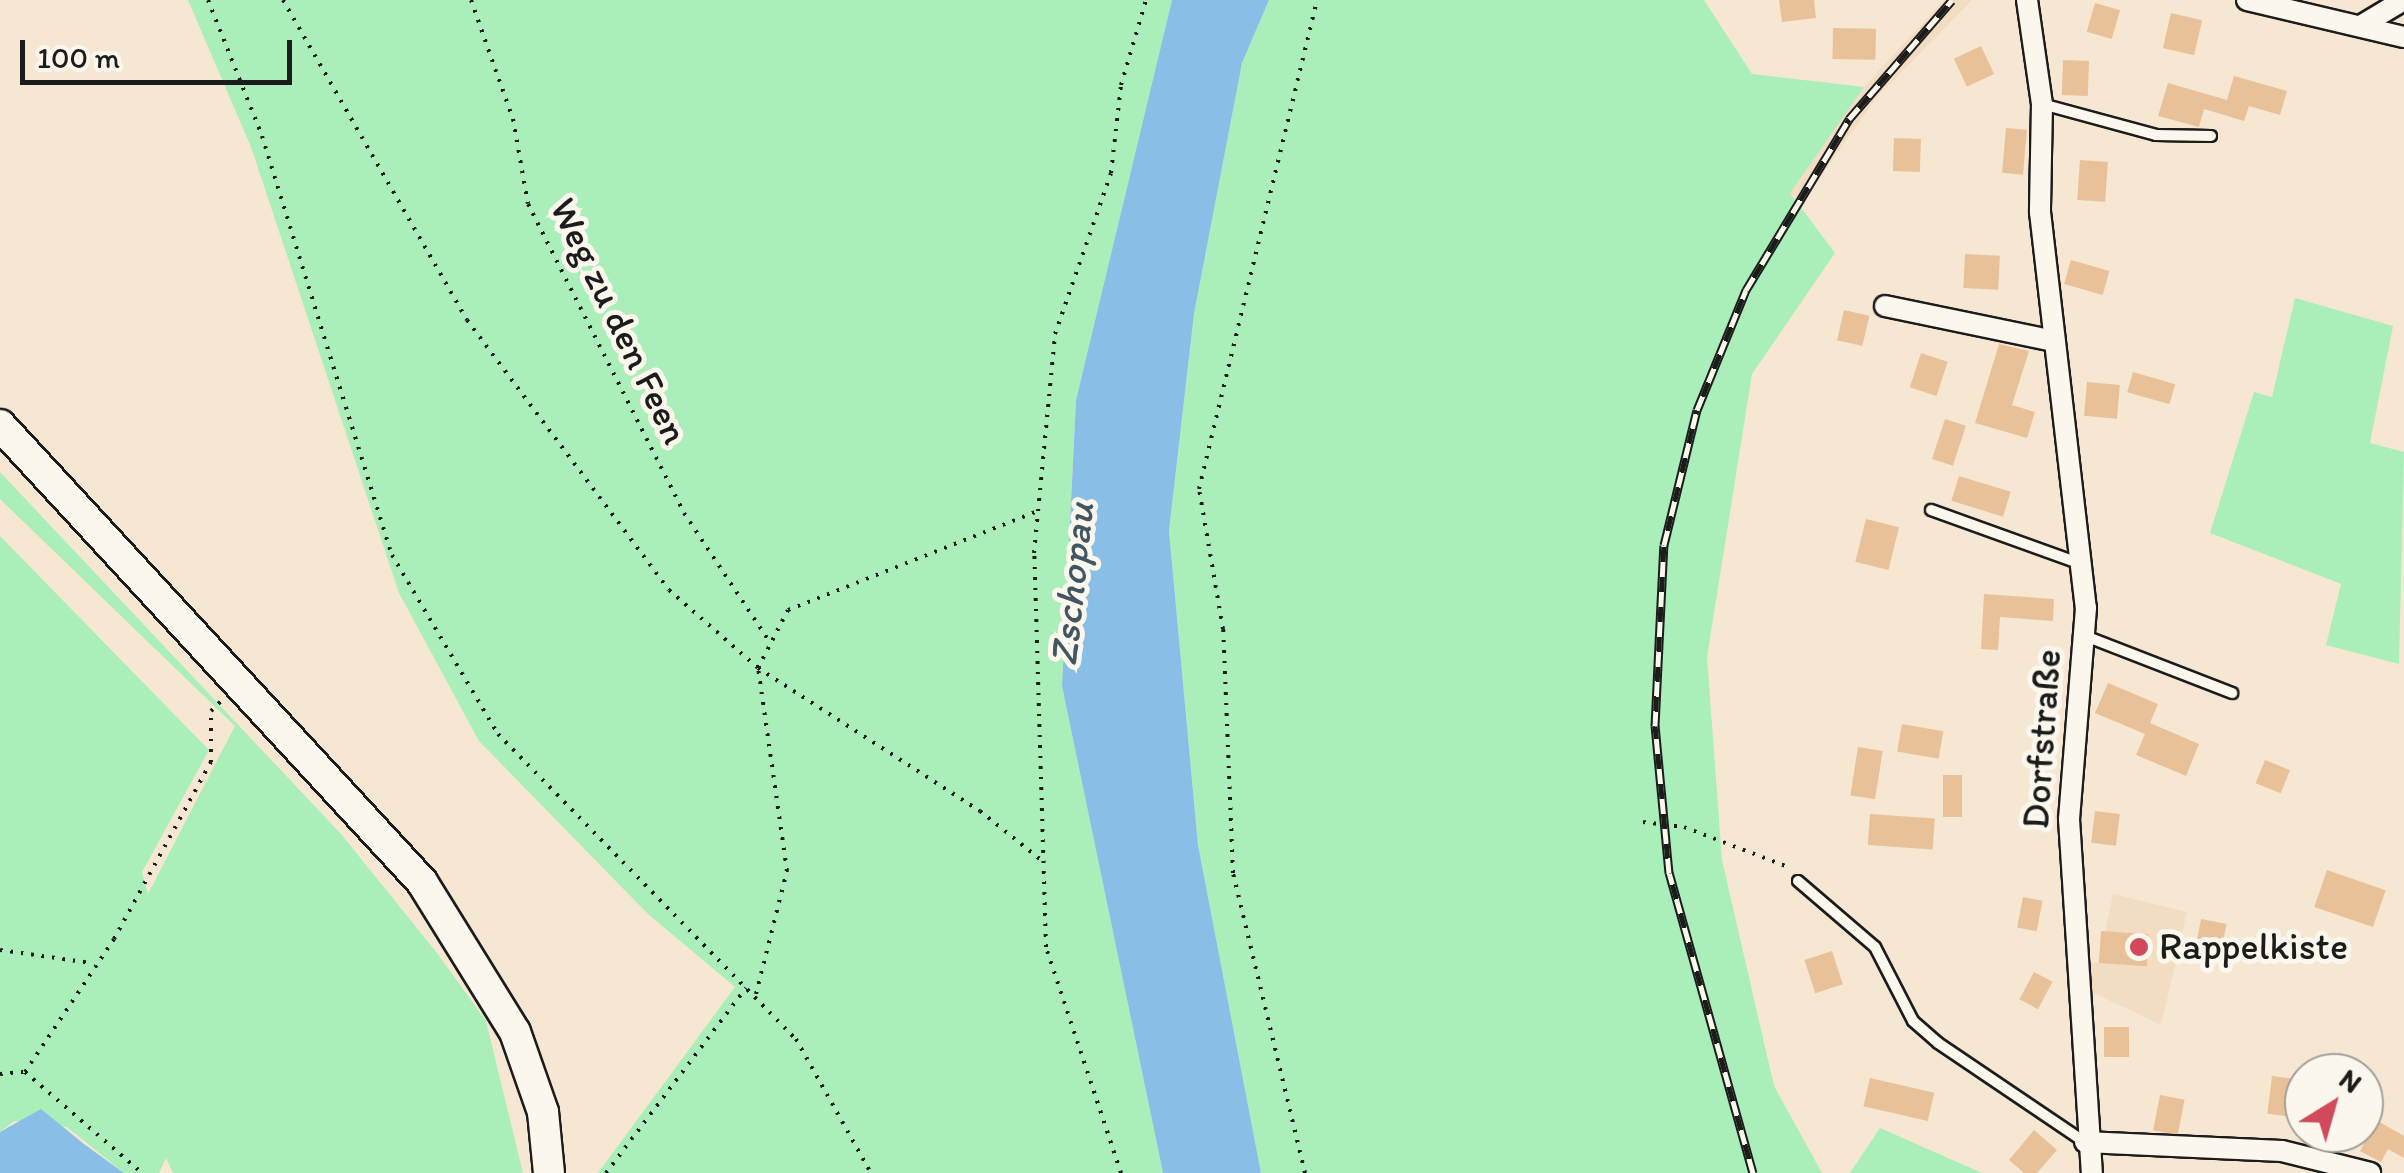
<!DOCTYPE html>
<html>
<head>
<meta charset="utf-8">
<style>
	body { margin:0 }
	#map { position:relative; width:2404px; height:1173px; overflow:hidden; background:#f6e7d3; font-family:Itim,sans-serif }
	div>[style] { position:absolute }
	.built>* { inset:0; background:#f2dcc2 }
	.green>* { inset:0; background:#aaeeb9 }
	.water>* { inset:0; background:#89bfe7 }
	.building>* { inset:0; background:#e9c199; transform-origin:0 0 }
	.path>* { height:4px; margin-top:-2px; transform-origin:0; background:repeating-linear-gradient(90deg,#1c1c1c 0 2.5px,transparent 0 10.5px) }
	.roads { filter:drop-shadow(2px 0 #1c1c1c) drop-shadow(-2px 0 #1c1c1c) drop-shadow(0 2px #1c1c1c) drop-shadow(0 -2px #1c1c1c) }
	.service>* { height:10px; margin:-5px; padding:0 5px; transform-origin:5px; border-radius:5px; background:#fbf7ec }
	.minor>* { height:20px; margin:-10px; padding:0 10px; transform-origin:10px; border-radius:10px; background:#fbf7ec }
	.secondary>* { height:30px; margin:-15px; padding:0 15px; transform-origin:15px; border-radius:15px; background:#fbf7ec }
	.rail>* { height:9px; margin-top:-4.5px; transform-origin:0; background:repeating-linear-gradient(90deg,#fbf7ec 0 15px,#1c1c1c 0 30px); box-sizing:border-box; border-block:2px solid #1c1c1c }
	.dots>* { width:28px; height:28px; translate:-50% -50%; box-sizing:border-box; border:5px solid #fbf7ec; border-radius:50% }
	span { translate:-50% -50%; white-space:nowrap; text-align:center; line-height:1.15; -webkit-text-stroke:10px #fbf7ec; paint-order:stroke }
	.street-label { font-size:38px; color:#1c1c1c }
	.poi-label { font-size:38px; color:#1c1c1c }
	.left { translate:0 -50%; text-align:left }
	.water-label { font-size:40px; color:#425563; font-style:italic }
	.north { position:absolute; left:2284px; top:1053px; width:100px; height:100px; box-sizing:border-box; background:#fbf7ec; border:2px solid #a29f99; border-radius:50%; rotate:37deg; font-size:28px; font-weight:700; line-height:40px; text-align:center; color:#1c1c1c }
	.north::after { content:''; display:block; margin:auto; width:35px; height:45px; background:#d1495b; clip-path:polygon(50% 0,100% 100%,50% 72%,0 100%) }
	.scale { position:absolute; left:20px; top:40px; width:272px; height:45px; box-sizing:border-box; border:5px solid #1c1c1c; border-top:0; padding-left:12px; font-size:30px; line-height:35px; white-space:nowrap; color:#1c1c1c; -webkit-text-stroke:8px #fbf7ec; paint-order:stroke }
</style>
</head>
<body>
<div id="map">
	<div class="built">
		<div style="clip-path:polygon(1944px 0,1972px 0,1877px 97px,1803px 201px,1789px 193px,1864px 87px)"></div>
		<div style="clip-path:polygon(2113px 894px,2187px 912px,2161px 1025px,2092px 992px,2088px 963px,2099px 963px)"></div>
	</div>
	<div class="green">
		<div style="clip-path:polygon(188px 0,1172px 0,1076px 400px,1062px 686px,1163px 1173px,598px 1173px,735px 987px,648px 914px,479px 741px,399px 593px,251px 147px)"></div>
		<div style="clip-path:polygon(1269px 0,1704px 0,1752px 74px,1864px 87px,1790px 193px,1835px 253px,1752px 374px,1707px 657px,1722px 860px,1774px 1086px,1822px 1173px,1261px 1173px,1198px 845px,1169px 531px,1194px 314px,1242px 63px)"></div>
		<div style="clip-path:polygon(2295px 298px,2393px 326px,2370px 443px,2404px 452px,2399px 664px,2326px 645px,2341px 584px,2210px 533px,2254px 392px,2272px 397px)"></div>
		<div style="clip-path:polygon(0 472px,341px 834px,437px 953px,486px 1021px,523px 1173px,173px 1173px,166px 1158px,159px 1173px,124px 1173px,67px 1127px,14px 1121px,0 1132px,0 536px,209px 750px,142px 872px,148px 894px,235px 726px,0 499px)"></div>
		<div style="clip-path:polygon(1880px 1128px,1982px 1173px,1850px 1173px)"></div>
	</div>
	<div class="water">
		<div style="clip-path:polygon(1172px 0,1269px 0,1242px 63px,1194px 314px,1169px 531px,1198px 845px,1261px 1173px,1163px 1173px,1062px 686px,1076px 400px)"></div>
		<div style="clip-path:polygon(41px 1109px,84px 1144px,124px 1173px,0 1173px,0 1132px)"></div>
	</div>
	<div class="building">
		<div style="clip-path:polygon(1779px 0,1814px 0,1816px 18px,1782px 22px)"></div>
		<div style="left:2095px;top:3px;width:26px;height:30px;rotate:16deg"></div>
		<div style="left:2171px;top:13px;width:32px;height:36px;rotate:13deg"></div>
		<div style="left:1833px;top:28px;width:43px;height:31px;rotate:1deg"></div>
		<div style="left:1981px;top:46px;width:31px;height:30px;rotate:65deg"></div>
		<div style="left:2063px;top:60px;width:26px;height:35px;rotate:2deg"></div>
		<div style="clip-path:polygon(2234px 76px,2287px 91px,2280px 115px,2249px 106px,2244px 121px,2204px 109px,2199px 127px,2158px 116px,2168px 83px,2227px 100px)"></div>
		<div style="left:2006px;top:128px;width:21px;height:45px;rotate:5deg"></div>
		<div style="left:1894px;top:138px;width:27px;height:33px;rotate:2deg"></div>
		<div style="left:2080px;top:160px;width:28px;height:40px;rotate:4deg"></div>
		<div style="left:1965px;top:254px;width:35px;height:34px;rotate:3deg"></div>
		<div style="left:2071px;top:260px;width:40px;height:25px;rotate:16deg"></div>
		<div style="left:1844px;top:310px;width:26px;height:31px;rotate:13deg"></div>
		<div style="clip-path:polygon(1999px 344px,2029px 351px,2012px 405px,2035px 412px,2027px 438px,1975px 423px)"></div>
		<div style="left:1921px;top:353px;width:28px;height:36px;rotate:18deg"></div>
		<div style="left:2133px;top:372px;width:44px;height:21px;rotate:16deg"></div>
		<div style="left:2087px;top:382px;width:33px;height:34px;rotate:5deg"></div>
		<div style="left:1945px;top:419px;width:22px;height:42px;rotate:18deg"></div>
		<div style="left:1959px;top:476px;width:54px;height:26px;rotate:17deg"></div>
		<div style="left:1866px;top:519px;width:34px;height:44px;rotate:14deg"></div>
		<div style="clip-path:polygon(1984px 594px,2054px 599px,2053px 621px,2000px 617px,1998px 650px,1981px 649px)"></div>
		<div style="clip-path:polygon(2108px 683px,2158px 704px,2150px 723px,2199px 744px,2186px 776px,2136px 755px,2145px 734px,2095px 713px)"></div>
		<div style="left:1902px;top:724px;width:42px;height:28px;rotate:10deg"></div>
		<div style="left:1858px;top:747px;width:25px;height:49px;rotate:9deg"></div>
		<div style="left:2265px;top:760px;width:27px;height:25px;rotate:22deg"></div>
		<div style="left:1943px;top:775px;width:19px;height:42px"></div>
		<div style="left:2095px;top:811px;width:25px;height:32px;rotate:7deg"></div>
		<div style="left:1870px;top:814px;width:65px;height:31px;rotate:4deg"></div>
		<div style="left:2327px;top:870px;width:62px;height:39px;rotate:19deg"></div>
		<div style="left:2023px;top:897px;width:20px;height:31px;rotate:11deg"></div>
		<div style="left:2201px;top:919px;width:26px;height:30px;rotate:11deg"></div>
		<div style="left:2101px;top:931px;width:48px;height:32px;rotate:4deg"></div>
		<div style="left:1832px;top:951px;width:35px;height:29px;rotate:72deg"></div>
		<div style="left:2034px;top:972px;width:21px;height:31px;rotate:28deg"></div>
		<div style="left:2104px;top:1027px;width:25px;height:30px"></div>
		<div style="left:2272px;top:1076px;width:32px;height:38px;rotate:7deg"></div>
		<div style="left:1870px;top:1078px;width:66px;height:29px;rotate:13deg"></div>
		<div style="left:2160px;top:1095px;width:25px;height:36px;rotate:11deg"></div>
		<div style="clip-path:polygon(2376px 1120px,2404px 1136px,2404px 1158px,2388px 1149px,2381px 1162px,2360px 1151px)"></div>
		<div style="clip-path:polygon(2034px 1130px,2057px 1150px,2037px 1173px,2024px 1173px,2009px 1160px)"></div>
	</div>
	<div class="path">
		<div style="left:208px;top:0;width:146px;rotate:68.3deg"></div>
		<div style="left:262px;top:136px;width:439px;rotate:72.8deg"></div>
		<div style="left:392px;top:555px;width:208px;rotate:59.4deg"></div>
		<div style="left:498px;top:734px;width:426px;rotate:45.7deg"></div>
		<div style="left:796px;top:1039px;width:154px;rotate:60.8deg"></div>
		<div style="left:283px;top:0;width:369px;rotate:60.1deg"></div>
		<div style="left:467px;top:320px;width:337px;rotate:53.2deg"></div>
		<div style="left:669px;top:590px;width:118px;rotate:41.2deg"></div>
		<div style="left:758px;top:668px;width:264px;rotate:32.8deg"></div>
		<div style="left:980px;top:811px;width:83px;rotate:38.7deg"></div>
		<div style="left:471px;top:0;width:126px;rotate:70.6deg"></div>
		<div style="left:513px;top:119px;width:86px;rotate:80deg"></div>
		<div style="left:528px;top:204px;width:346px;rotate:63.2deg"></div>
		<div style="left:684px;top:513px;width:157px;rotate:56.4deg"></div>
		<div style="left:1643px;top:822px;width:41px;rotate:7deg"></div>
		<div style="left:1684px;top:827px;width:115px;rotate:21deg"></div>
		<div style="left:0;top:950px;width:92px;rotate:8.1deg"></div>
		<div style="left:756px;top:994px;width:127px;rotate:-75.9deg"></div>
		<div style="left:787px;top:871px;width:205px;rotate:-98.1deg"></div>
		<div style="left:758px;top:668px;width:65px;rotate:-62.7deg"></div>
		<div style="left:788px;top:610px;width:267px;rotate:-21.6deg"></div>
		<div style="left:25px;top:1072px;width:160px;rotate:-56.2deg"></div>
		<div style="left:114px;top:939px;width:202px;rotate:-61.3deg"></div>
		<div style="left:211px;top:762px;width:51px;rotate:-90deg"></div>
		<div style="left:211px;top:711px;width:17px;rotate:-45deg"></div>
		<div style="left:0;top:1074px;width:25px;rotate:-5deg"></div>
		<div style="left:25px;top:1072px;width:155px;rotate:40.8deg"></div>
		<div style="left:606px;top:1173px;width:232px;rotate:-52.9deg"></div>
		<div style="left:1121px;top:1173px;width:238px;rotate:-108.4deg"></div>
		<div style="left:1046px;top:947px;width:394px;rotate:-91.7deg"></div>
		<div style="left:1034px;top:553px;width:220px;rotate:-84.5deg"></div>
		<div style="left:1055px;top:334px;width:170px;rotate:-70.8deg"></div>
		<div style="left:1111px;top:173px;width:89px;rotate:-83.5deg"></div>
		<div style="left:1121px;top:85px;width:89px;rotate:-73.6deg"></div>
		<div style="left:1305px;top:1173px;width:309px;rotate:-103.5deg"></div>
		<div style="left:1233px;top:873px;width:244px;rotate:-92.3deg"></div>
		<div style="left:1223px;top:629px;width:142px;rotate:-99.7deg"></div>
		<div style="left:1199px;top:489px;width:503px;rotate:-76.43deg"></div>
	</div>
	<div class="roads">
		<div class="service">
			<div style="left:2042px;top:104px;width:118px;rotate:15.2deg"></div>
			<div style="left:2156px;top:135px;width:55px;rotate:1deg"></div>
			<div style="left:1931px;top:510px;width:159px;rotate:19.8deg"></div>
			<div style="left:2085px;top:636px;width:158px;rotate:21.2deg"></div>
			<div style="left:1798px;top:881px;width:101px;rotate:40.6deg"></div>
			<div style="left:1875px;top:947px;width:83px;rotate:62.8deg"></div>
			<div style="left:1913px;top:1021px;width:33px;rotate:41deg"></div>
			<div style="left:1938px;top:1043px;width:177px;rotate:34deg"></div>
		</div>
		<div class="minor">
			<div style="left:2027px;top:0;width:105px;rotate:81.8deg"></div>
			<div style="left:2042px;top:104px;width:108px;rotate:91.1deg"></div>
			<div style="left:2040px;top:212px;width:399px;rotate:83.4deg"></div>
			<div style="left:2086px;top:608px;width:212px;rotate:94.6deg"></div>
			<div style="left:2069px;top:819px;width:355px;rotate:86.3deg"></div>
			<div style="left:2247px;top:0;width:161px;rotate:13.3deg"></div>
			<div style="left:2362px;top:25px;width:49px;rotate:-30.8deg"></div>
			<div style="left:1885px;top:306px;width:173px;rotate:11.7deg"></div>
			<div style="left:2085px;top:1142px;width:197px;rotate:2.6deg"></div>
			<div style="left:2282px;top:1151px;width:91px;rotate:14deg"></div>
		</div>
		<div class="secondary">
			<div style="left:0;top:425px;width:622px;rotate:47.28deg"></div>
			<div style="left:422px;top:882px;width:176px;rotate:58.2deg"></div>
			<div style="left:515px;top:1032px;width:85px;rotate:70.7deg"></div>
			<div style="left:543px;top:1112px;width:61px;rotate:84.4deg"></div>
		</div>
	</div>
	<div class="rail">
		<div style="left:1753px;top:1173px;width:312px;rotate:-105.6deg"></div>
		<div style="left:1669px;top:873px;width:148px;rotate:-95.4deg"></div>
		<div style="left:1655px;top:726px;width:181px;rotate:-87.2deg"></div>
		<div style="left:1664px;top:545px;width:139px;rotate:-76.3deg"></div>
		<div style="left:1697px;top:410px;width:130px;rotate:-67.8deg"></div>
		<div style="left:1746px;top:290px;width:200px;rotate:-58.9deg"></div>
		<div style="left:1849px;top:119px;width:157px;rotate:-49.1deg"></div>
	</div>
	<div class="dots">
		<div style="left:2139px;top:947px;background:#d1495b"></div>
	</div>
	<div class="street-label">
		<span style="left:619px;top:321px;rotate:64deg">Weg zu den Feen</span>
		<span style="left:2042px;top:739px;rotate:-86deg">Dorfstraße</span>
	</div>
	<div class="poi-label">
		<span class="left" style="left:2159px;top:947px">Rappelkiste</span>
	</div>
	<div class="water-label">
		<span style="left:1071px;top:584px;rotate:-84deg">Zschopau</span>
	</div>
	<div class="north">N</div>
	<div class="scale">100 m</div>
</div>
</body>
</html>
